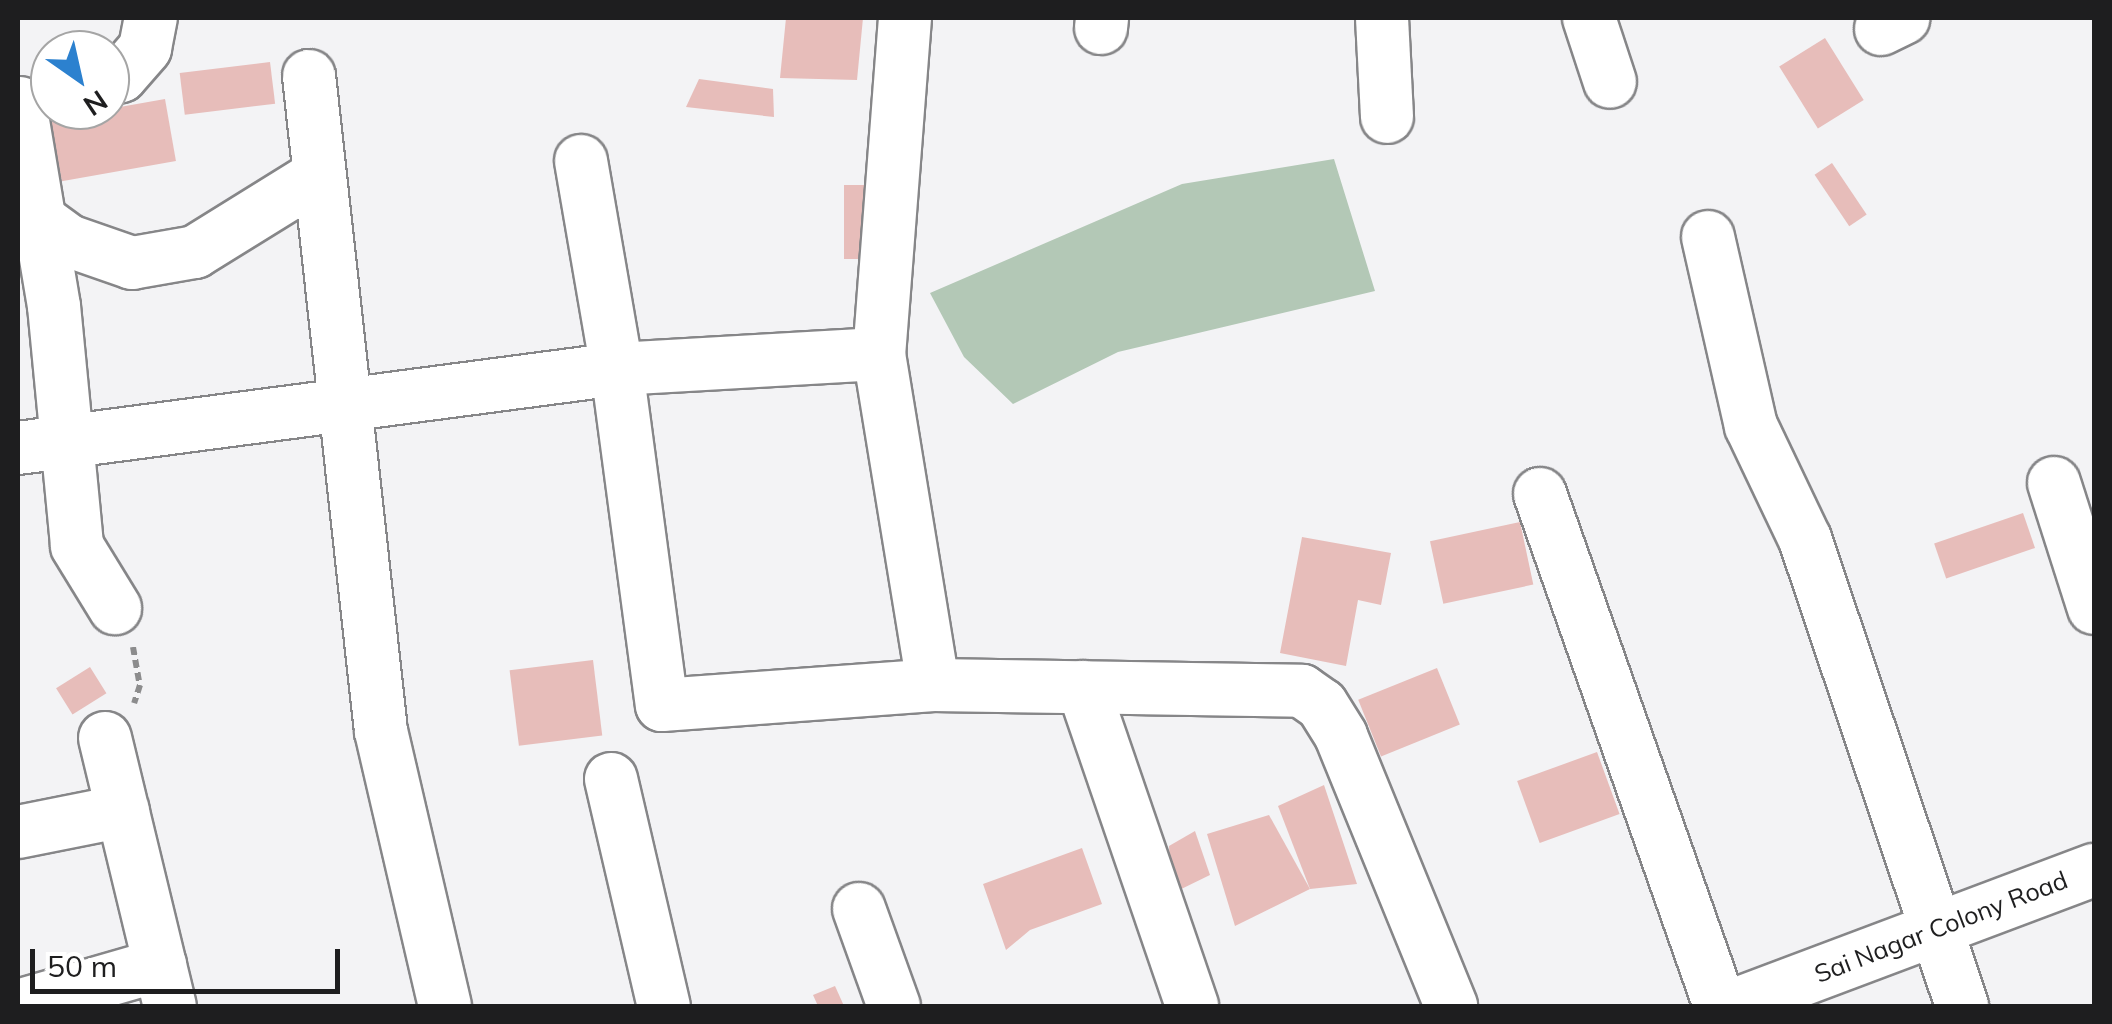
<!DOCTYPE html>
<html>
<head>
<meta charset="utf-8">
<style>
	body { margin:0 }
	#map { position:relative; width:2112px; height:1024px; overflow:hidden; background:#f3f3f5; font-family:Mulish,sans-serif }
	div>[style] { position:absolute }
	.green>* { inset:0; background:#b3c8b6 }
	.building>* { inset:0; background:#e7bdba; transform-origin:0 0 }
	.path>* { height:6px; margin-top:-3px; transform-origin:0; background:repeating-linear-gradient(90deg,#8c8c8d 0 8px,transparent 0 13px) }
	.roads { filter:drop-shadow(2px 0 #868688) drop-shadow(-2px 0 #868688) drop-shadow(0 2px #868688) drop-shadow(0 -2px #868688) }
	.minor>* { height:52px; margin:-26px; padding:0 26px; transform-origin:26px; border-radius:26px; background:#fff }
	span { translate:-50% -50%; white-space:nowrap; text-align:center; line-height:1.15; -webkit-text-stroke:9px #fff; paint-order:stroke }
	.street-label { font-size:25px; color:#1e1e1f }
	.frame { position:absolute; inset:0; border:20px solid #1e1e1f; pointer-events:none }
	.north { position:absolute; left:30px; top:30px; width:100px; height:100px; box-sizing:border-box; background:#fff; border:2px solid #a5a5a5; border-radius:50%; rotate:146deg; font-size:28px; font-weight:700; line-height:40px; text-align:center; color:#1e1e1f }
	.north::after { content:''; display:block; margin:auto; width:35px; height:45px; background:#2c81cf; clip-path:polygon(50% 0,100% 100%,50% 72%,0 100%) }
	.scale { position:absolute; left:30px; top:949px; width:310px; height:45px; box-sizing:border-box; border:5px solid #1e1e1f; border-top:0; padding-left:12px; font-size:30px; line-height:35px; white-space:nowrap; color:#1e1e1f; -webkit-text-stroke:8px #fff; paint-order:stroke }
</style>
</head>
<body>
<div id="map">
	<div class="green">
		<div style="clip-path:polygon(1334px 159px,1375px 291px,1118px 352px,1013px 404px,964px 357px,930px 293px,1182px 184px)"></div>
	</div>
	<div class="building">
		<div style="clip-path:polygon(786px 18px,863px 18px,857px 80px,780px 78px)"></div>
		<div style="left:1825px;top:38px;width:73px;height:54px;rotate:58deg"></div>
		<div style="left:270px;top:62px;width:42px;height:91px;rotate:83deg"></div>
		<div style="clip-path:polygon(699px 79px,773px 89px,774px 117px,686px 107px)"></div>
		<div style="left:165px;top:99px;width:63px;height:116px;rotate:80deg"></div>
		<div style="left:1832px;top:163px;width:62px;height:21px;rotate:56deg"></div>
		<div style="left:844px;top:185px;width:39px;height:74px"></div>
		<div style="left:2023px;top:513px;width:37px;height:94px;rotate:71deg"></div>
		<div style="left:1520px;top:522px;width:64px;height:92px;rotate:78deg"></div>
		<div style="clip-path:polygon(1302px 537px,1391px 553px,1381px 605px,1358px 600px,1346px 666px,1280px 653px)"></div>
		<div style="left:593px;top:660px;width:76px;height:84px;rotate:83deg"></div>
		<div style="left:90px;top:667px;width:31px;height:40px;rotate:58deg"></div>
		<div style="left:1437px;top:668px;width:61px;height:85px;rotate:68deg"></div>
		<div style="left:1597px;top:752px;width:66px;height:85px;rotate:70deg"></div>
		<div style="clip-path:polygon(1324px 785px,1357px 884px,1310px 889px,1278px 806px)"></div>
		<div style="clip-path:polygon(1269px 815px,1310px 889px,1235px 926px,1207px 834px)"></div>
		<div style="clip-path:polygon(1195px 831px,1210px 875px,1171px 894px,1169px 846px)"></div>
		<div style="clip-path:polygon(1082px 848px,1102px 904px,1030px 930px,1006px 950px,983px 884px)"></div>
		<div style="clip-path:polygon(835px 986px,844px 1006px,818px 1006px,813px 995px)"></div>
	</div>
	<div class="path">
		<div style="left:133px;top:647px;width:39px;rotate:80deg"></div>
		<div style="left:140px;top:685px;width:19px;rotate:108deg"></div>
	</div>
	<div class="roads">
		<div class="minor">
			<div style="left:905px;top:18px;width:337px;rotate:94.4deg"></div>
			<div style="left:879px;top:354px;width:335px;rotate:80.7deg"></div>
			<div style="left:1382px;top:18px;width:99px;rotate:87.1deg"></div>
			<div style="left:1589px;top:18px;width:67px;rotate:71.8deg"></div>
			<div style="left:1101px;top:28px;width:10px;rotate:-84deg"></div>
			<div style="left:1881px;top:29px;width:25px;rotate:-26deg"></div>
			<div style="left:309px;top:76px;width:659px;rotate:83.73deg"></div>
			<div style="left:381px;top:731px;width:282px;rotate:76.9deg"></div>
			<div style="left:110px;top:79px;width:11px;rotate:-15deg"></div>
			<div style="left:121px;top:76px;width:37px;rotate:-49deg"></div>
			<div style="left:145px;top:48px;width:31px;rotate:-79deg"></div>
			<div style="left:20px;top:103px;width:206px;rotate:80.5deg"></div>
			<div style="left:54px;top:306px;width:241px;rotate:84.5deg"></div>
			<div style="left:77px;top:546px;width:73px;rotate:58.5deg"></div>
			<div style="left:581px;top:161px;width:211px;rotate:80.2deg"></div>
			<div style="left:617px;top:369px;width:339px;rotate:82.4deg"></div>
			<div style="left:662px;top:705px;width:272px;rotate:-4.2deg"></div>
			<div style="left:933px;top:685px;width:369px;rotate:0.9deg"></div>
			<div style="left:1302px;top:691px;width:24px;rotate:35deg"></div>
			<div style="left:1322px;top:705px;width:36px;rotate:58deg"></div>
			<div style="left:1341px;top:736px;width:292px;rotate:67.8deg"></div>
			<div style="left:40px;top:220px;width:36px;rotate:36deg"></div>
			<div style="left:69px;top:241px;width:67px;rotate:19.2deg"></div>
			<div style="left:132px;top:263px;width:64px;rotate:-9.9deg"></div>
			<div style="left:195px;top:252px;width:146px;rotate:-31.8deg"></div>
			<div style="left:1708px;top:237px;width:194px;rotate:77.2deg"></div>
			<div style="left:1751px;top:426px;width:125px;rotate:64.5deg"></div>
			<div style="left:1805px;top:539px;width:493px;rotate:71.4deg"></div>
			<div style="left:18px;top:448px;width:604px;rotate:-7.51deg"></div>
			<div style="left:617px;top:369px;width:262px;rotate:-3.3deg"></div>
			<div style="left:2054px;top:483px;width:131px;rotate:72.3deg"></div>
			<div style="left:1540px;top:494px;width:543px;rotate:70.63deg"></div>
			<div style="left:1083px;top:687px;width:337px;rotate:71.1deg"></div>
			<div style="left:105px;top:738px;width:276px;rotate:76.4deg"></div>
			<div style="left:611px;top:779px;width:233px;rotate:76.9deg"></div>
			<div style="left:18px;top:832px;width:107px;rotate:-11.3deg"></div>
			<div style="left:859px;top:909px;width:103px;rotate:70.2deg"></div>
			<div style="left:18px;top:1006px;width:148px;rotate:-16.1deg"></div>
			<div style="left:1732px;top:1006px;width:387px;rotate:-20.6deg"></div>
		</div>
	</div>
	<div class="street-label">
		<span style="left:1941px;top:927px;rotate:-21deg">Sai Nagar Colony Road</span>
	</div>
	<div class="frame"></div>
	<div class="north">N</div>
	<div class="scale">50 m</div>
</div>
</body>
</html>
